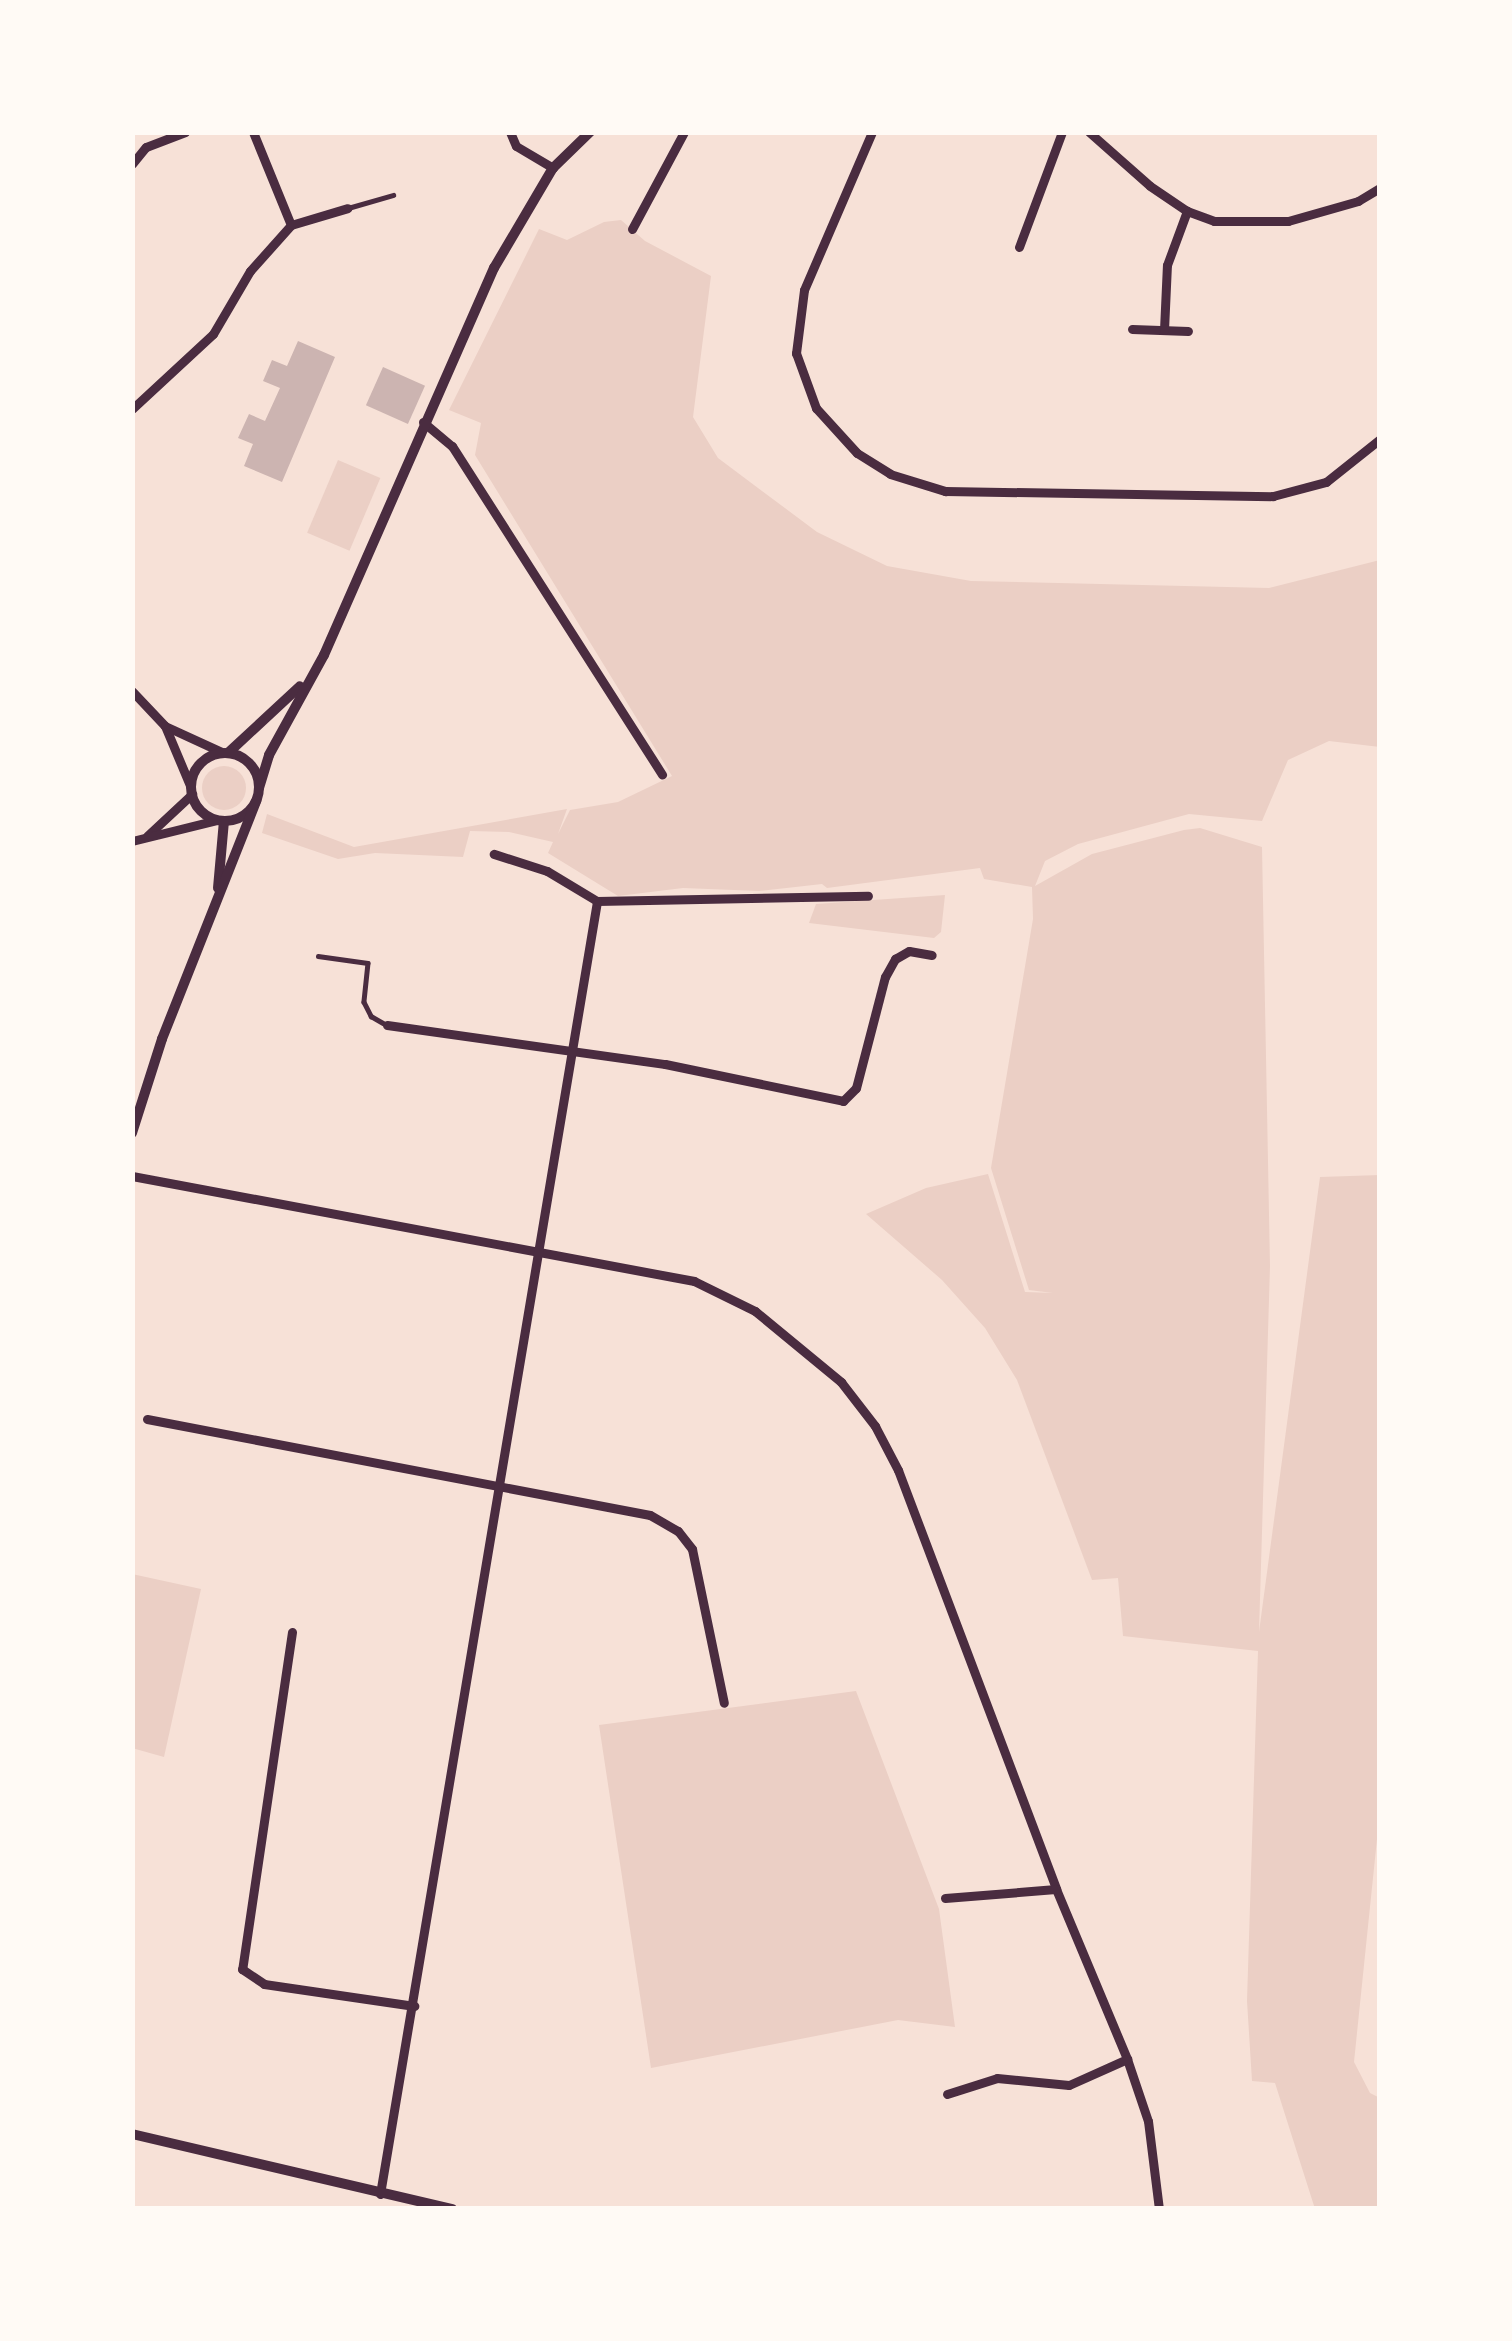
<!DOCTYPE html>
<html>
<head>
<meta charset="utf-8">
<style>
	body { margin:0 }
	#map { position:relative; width:1512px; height:2341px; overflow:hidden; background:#f7e1d7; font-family:Rubik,sans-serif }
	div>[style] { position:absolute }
	.green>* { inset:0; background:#ebcfc5; transform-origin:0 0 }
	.round { border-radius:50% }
	.building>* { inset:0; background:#ccb4b1; transform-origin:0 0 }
	.service>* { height:4.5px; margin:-2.25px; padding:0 2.25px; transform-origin:2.25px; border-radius:2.25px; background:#4a2c40 }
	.minor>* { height:9px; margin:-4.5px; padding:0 4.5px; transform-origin:4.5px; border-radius:4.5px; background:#4a2c40 }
	.tertiary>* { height:10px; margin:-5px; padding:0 5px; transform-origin:5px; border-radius:5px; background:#4a2c40 }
	.tertiary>.ring { margin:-5px; padding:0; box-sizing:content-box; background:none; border:10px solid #4a2c40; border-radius:50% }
	span { translate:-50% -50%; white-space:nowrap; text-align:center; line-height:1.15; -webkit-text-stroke:10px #fffaf5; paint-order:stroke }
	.frame { position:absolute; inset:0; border:135px solid #fffaf5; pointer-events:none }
</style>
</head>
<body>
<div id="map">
	<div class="green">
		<div style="clip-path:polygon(621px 220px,645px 241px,711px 276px,693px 417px,718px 458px,817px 532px,887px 566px,971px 581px,1269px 588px,1380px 560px,1380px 747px,1329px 741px,1288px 760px,1262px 821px,1189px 814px,1078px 844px,1045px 861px,1035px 886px,1092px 854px,1184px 830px,1200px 828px,1262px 847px,1270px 1266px,1259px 1632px,1320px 1177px,1380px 1175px,1380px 1810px,1354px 2062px,1370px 2093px,1380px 2098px,1380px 2209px,1315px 2209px,1275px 2083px,1252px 2081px,1247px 2001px,1258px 1651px,1123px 1636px,1118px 1578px,1092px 1580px,1017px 1380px,985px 1328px,942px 1280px,866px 1214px,926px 1188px,988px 1174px,1025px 1292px,1053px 1293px,1029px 1290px,991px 1168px,1033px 919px,1032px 887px,984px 879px,980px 868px,827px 888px,822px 884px,759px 891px,683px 888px,618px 896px,548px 853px,553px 842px,509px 832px,470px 831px,463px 857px,375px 853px,338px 859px,262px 833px,267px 814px,354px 847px,567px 809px,558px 834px,570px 810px,618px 802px,672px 776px,475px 455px,481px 423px,449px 410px,539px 229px,567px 240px,604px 222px)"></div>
		<div style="left:338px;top:460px;width:46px;height:79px;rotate:23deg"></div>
		<div class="round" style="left:202px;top:766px;width:44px;height:44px"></div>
		<div style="clip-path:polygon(945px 895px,941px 932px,934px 938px,809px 923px,816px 904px)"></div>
		<div style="clip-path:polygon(132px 1574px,201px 1589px,164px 1757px,132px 1748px)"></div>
		<div style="clip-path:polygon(856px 1691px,939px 1909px,955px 2027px,898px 2020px,651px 2068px,599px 1725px)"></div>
	</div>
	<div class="building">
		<div style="clip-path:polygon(298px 341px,335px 357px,282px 482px,244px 466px,253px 444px,238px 438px,249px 414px,265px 421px,280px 388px,263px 381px,272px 360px,287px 366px)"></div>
		<div style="left:383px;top:367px;width:46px;height:42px;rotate:24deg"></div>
	</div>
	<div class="service">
		<div style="left:348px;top:208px;width:47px;rotate:-16.1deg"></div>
		<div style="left:318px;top:956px;width:50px;rotate:8deg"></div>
		<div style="left:368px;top:963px;width:39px;rotate:96deg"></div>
		<div style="left:364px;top:1002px;width:16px;rotate:63deg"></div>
		<div style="left:371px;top:1016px;width:14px;rotate:30deg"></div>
	</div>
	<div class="minor">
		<div style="left:253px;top:132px;width:100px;rotate:67.8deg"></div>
		<div style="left:510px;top:132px;width:15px;rotate:67deg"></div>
		<div style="left:516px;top:146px;width:43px;rotate:30.7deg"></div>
		<div style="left:872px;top:132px;width:172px;rotate:113.3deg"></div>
		<div style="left:804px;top:290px;width:64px;rotate:97.2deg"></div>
		<div style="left:796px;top:353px;width:59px;rotate:70deg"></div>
		<div style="left:816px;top:408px;width:61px;rotate:47.7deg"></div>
		<div style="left:857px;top:453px;width:39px;rotate:32deg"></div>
		<div style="left:890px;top:474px;width:58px;rotate:17.2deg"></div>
		<div style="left:945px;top:491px;width:328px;rotate:0.9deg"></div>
		<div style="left:1273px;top:496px;width:55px;rotate:-14.8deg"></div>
		<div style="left:1326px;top:482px;width:69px;rotate:-38.5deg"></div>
		<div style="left:1089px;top:132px;width:81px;rotate:41.5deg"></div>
		<div style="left:1150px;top:186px;width:45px;rotate:34deg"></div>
		<div style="left:1187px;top:211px;width:29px;rotate:20deg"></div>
		<div style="left:1214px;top:221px;width:74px"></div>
		<div style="left:1288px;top:221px;width:73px;rotate:-15.9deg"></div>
		<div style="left:1358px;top:201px;width:26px;rotate:-31deg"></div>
		<div style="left:132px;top:164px;width:22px;rotate:-51deg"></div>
		<div style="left:146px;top:147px;width:42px;rotate:-21deg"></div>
		<div style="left:632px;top:229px;width:110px;rotate:-61.8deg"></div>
		<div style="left:1019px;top:247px;width:123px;rotate:-69.5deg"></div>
		<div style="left:1132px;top:329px;width:56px;rotate:2deg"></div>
		<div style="left:1164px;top:330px;width:65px;rotate:-87.4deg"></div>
		<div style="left:1167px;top:265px;width:58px;rotate:-69.7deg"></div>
		<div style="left:132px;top:409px;width:110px;rotate:-42.8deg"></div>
		<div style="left:213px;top:334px;width:73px;rotate:-59.6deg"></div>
		<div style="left:250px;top:271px;width:62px;rotate:-48.3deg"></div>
		<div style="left:291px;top:225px;width:59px;rotate:-16.6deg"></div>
		<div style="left:423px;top:422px;width:38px;rotate:40deg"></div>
		<div style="left:452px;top:446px;width:390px;rotate:57.4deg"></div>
		<div style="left:132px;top:691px;width:48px;rotate:46.7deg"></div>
		<div style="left:165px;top:726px;width:65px;rotate:24.6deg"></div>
		<div style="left:165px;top:726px;width:67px;rotate:67.2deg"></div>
		<div style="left:147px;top:836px;width:62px;rotate:-43deg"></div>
		<div style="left:132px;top:841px;width:88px;rotate:-13.9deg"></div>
		<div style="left:597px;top:901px;width:271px;rotate:-1.1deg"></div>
		<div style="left:387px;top:1025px;width:281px;rotate:8deg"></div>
		<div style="left:665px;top:1064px;width:182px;rotate:11.7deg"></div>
		<div style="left:843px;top:1101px;width:18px;rotate:-45deg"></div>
		<div style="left:856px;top:1088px;width:115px;rotate:-75.4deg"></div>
		<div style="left:885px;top:977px;width:21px;rotate:-61deg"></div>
		<div style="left:895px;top:959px;width:16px;rotate:-30deg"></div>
		<div style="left:909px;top:951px;width:23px;rotate:10deg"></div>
		<div style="left:132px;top:1176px;width:572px;rotate:10.58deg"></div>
		<div style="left:694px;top:1281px;width:68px;rotate:26.2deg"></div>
		<div style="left:755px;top:1311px;width:112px;rotate:39.5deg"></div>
		<div style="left:841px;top:1382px;width:56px;rotate:52.3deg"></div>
		<div style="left:875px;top:1426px;width:50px;rotate:62.4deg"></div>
		<div style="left:898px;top:1470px;width:448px;rotate:69.3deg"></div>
		<div style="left:1056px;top:1889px;width:184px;rotate:67.3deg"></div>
		<div style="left:1127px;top:2059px;width:65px;rotate:71.3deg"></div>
		<div style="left:1148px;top:2121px;width:89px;rotate:82.9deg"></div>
		<div style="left:147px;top:1419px;width:512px;rotate:10.81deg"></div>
		<div style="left:650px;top:1515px;width:32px;rotate:30deg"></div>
		<div style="left:678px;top:1531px;width:23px;rotate:52deg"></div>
		<div style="left:692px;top:1549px;width:157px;rotate:78.3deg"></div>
		<div style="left:292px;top:1632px;width:341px;rotate:98.4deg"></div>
		<div style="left:242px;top:1969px;width:27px;rotate:34deg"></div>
		<div style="left:264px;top:1984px;width:152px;rotate:8.3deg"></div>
		<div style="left:945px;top:1898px;width:111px;rotate:-4.6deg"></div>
		<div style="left:947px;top:2094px;width:52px;rotate:-17.7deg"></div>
		<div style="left:997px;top:2078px;width:72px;rotate:5.6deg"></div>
		<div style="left:1069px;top:2085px;width:64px;rotate:-24.1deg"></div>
		<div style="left:380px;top:2194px;width:1311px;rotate:-80.47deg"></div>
		<div style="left:597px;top:901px;width:58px;rotate:-149deg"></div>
		<div style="left:547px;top:871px;width:56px;rotate:-162.2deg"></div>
	</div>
	<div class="tertiary">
		<div style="left:228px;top:753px;width:98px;rotate:-42.9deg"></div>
		<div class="ring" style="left:191px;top:753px;width:58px;height:58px"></div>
		<div style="left:259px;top:788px;width:34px;rotate:-73deg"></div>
		<div style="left:269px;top:755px;width:114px;rotate:-61.2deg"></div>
		<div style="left:324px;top:655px;width:423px;rotate:-66.3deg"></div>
		<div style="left:494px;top:268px;width:116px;rotate:-59.5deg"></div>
		<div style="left:553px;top:168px;width:52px;rotate:-44.2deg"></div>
		<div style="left:218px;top:888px;width:67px;rotate:-84.9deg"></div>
		<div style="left:132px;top:1133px;width:99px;rotate:-72.3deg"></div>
		<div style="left:162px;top:1039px;width:256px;rotate:-68.4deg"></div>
		<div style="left:132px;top:2134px;width:329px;rotate:13.2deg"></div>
	</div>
	<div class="frame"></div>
</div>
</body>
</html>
